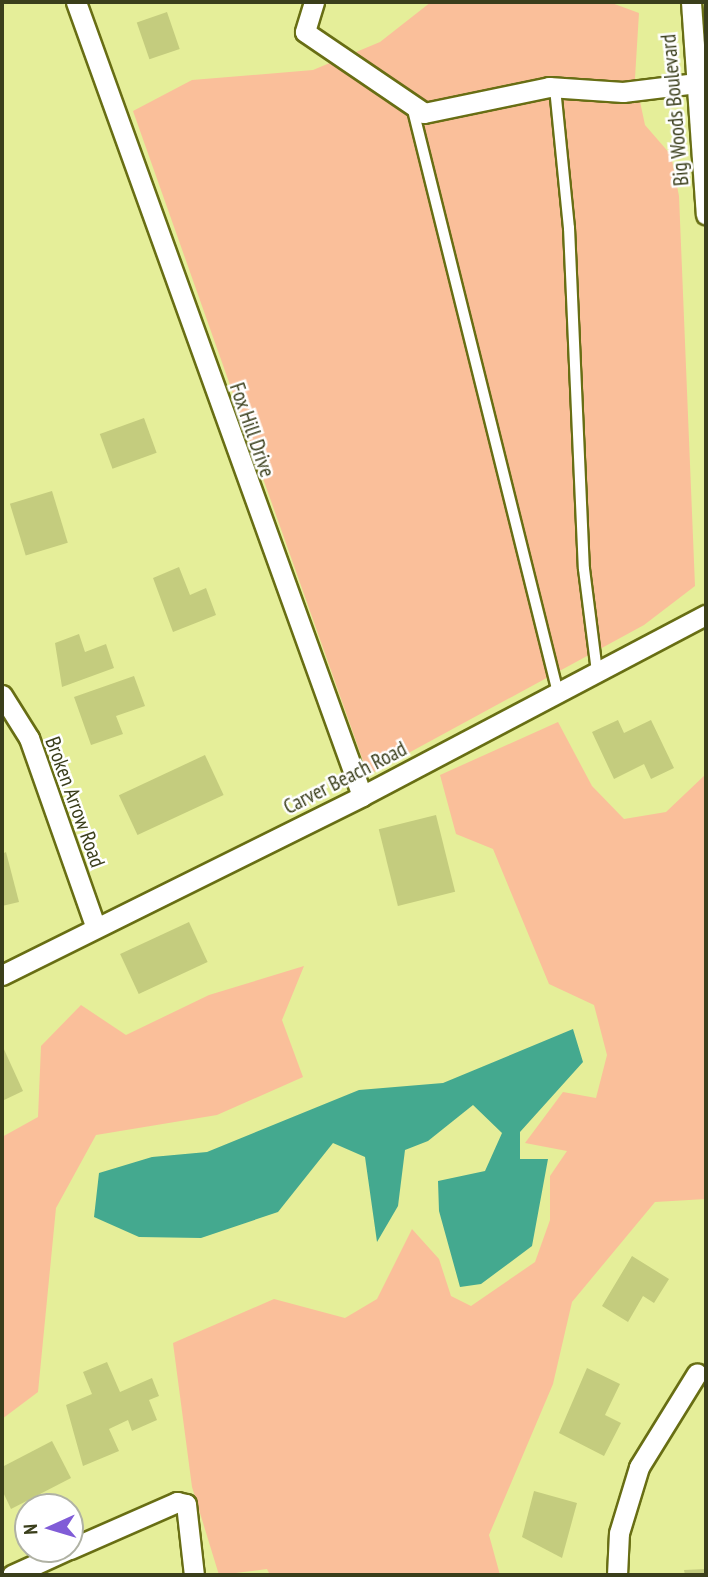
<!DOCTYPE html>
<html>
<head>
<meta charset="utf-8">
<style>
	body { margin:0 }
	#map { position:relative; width:708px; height:1577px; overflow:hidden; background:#e5ee99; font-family:"PT Sans Narrow",sans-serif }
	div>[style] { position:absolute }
	.green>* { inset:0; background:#fabf9a }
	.water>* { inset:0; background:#44a98f }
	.building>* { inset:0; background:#c4cc7e; transform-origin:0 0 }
	.roads { filter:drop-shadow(2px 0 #686e14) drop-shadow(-2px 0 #686e14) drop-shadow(0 2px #686e14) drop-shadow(0 -2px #686e14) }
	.lane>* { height:10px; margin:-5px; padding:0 5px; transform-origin:5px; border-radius:5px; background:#fff }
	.street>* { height:19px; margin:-9.5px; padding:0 9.5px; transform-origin:9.5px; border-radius:9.5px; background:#fff }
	span { translate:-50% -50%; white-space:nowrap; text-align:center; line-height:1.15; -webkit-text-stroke:5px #fff; paint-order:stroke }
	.street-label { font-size:21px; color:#3a3e1b }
	.frame { position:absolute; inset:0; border:4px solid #3a3e1b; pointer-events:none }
	.north { position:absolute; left:14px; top:1493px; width:70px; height:70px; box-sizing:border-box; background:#fff; border:2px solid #b0b2a4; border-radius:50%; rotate:266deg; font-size:19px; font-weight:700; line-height:28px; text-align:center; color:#3a3e1b }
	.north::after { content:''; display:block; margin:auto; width:24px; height:32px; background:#805cd7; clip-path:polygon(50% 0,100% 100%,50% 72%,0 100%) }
</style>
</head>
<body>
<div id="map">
	<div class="green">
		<div style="clip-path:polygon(431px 2px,609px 2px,639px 13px,635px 78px,645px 125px,671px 155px,679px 196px,695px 586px,644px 625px,368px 775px,133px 111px,192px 80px,313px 70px,380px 42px)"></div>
		<div style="clip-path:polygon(558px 722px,592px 786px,624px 819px,666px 812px,706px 774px,706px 1199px,655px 1202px,572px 1302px,553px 1384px,489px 1535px,500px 1575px,270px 1575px,267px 1569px,219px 1575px,192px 1487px,173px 1343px,274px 1299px,345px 1318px,377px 1299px,412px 1229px,439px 1259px,451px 1296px,471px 1306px,535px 1262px,550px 1220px,550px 1176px,567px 1151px,525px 1143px,563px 1092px,596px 1098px,607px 1055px,594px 1005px,549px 984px,493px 849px,456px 834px,440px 775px)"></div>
		<div style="clip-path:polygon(304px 966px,282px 1020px,303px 1077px,217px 1115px,96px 1135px,56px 1208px,38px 1392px,2px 1419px,2px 1137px,38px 1117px,41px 1046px,81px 1005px,126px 1035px,209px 995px)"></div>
	</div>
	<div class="water">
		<div style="clip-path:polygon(573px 1029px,583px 1062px,520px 1132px,520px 1159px,548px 1159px,532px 1246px,481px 1284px,460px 1287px,439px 1211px,438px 1181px,485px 1171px,502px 1133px,473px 1105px,428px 1141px,405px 1150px,398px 1206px,377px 1242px,365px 1157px,333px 1143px,278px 1212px,201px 1238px,139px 1237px,94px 1217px,99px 1173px,152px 1157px,207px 1152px,359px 1090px,443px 1083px)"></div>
	</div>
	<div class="building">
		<div style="left:167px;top:12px;width:39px;height:32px;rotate:71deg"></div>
		<div style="left:144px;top:418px;width:37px;height:47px;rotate:70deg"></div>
		<div style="left:52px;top:491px;width:54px;height:44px;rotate:73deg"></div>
		<div style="clip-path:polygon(179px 567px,190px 595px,206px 588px,216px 615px,173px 632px,153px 578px)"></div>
		<div style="clip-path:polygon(79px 634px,85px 652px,106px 644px,114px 668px,62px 687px,55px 643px)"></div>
		<div style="clip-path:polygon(134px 676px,145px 706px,116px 716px,123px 734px,91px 745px,74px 697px)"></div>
		<div style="clip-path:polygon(618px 720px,624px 733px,651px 720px,674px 768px,651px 779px,644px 764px,614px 779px,592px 732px)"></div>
		<div style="left:205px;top:755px;width:44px;height:95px;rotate:65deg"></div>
		<div style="left:436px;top:815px;width:79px;height:59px;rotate:76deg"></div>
		<div style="clip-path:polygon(6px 852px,19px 902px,2px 906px,2px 854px)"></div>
		<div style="left:189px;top:922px;width:44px;height:76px;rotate:65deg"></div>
		<div style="clip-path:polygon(2px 1045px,23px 1091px,2px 1101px)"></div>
		<div style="clip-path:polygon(632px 1256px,669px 1279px,654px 1303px,643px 1296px,628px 1322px,602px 1306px)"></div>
		<div style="clip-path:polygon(107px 1362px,120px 1392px,152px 1378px,159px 1396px,149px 1400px,157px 1420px,132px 1431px,128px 1420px,109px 1429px,119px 1451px,83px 1466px,66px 1405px,92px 1394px,83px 1372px)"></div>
		<div style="clip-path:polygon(587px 1368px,620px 1384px,605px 1415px,621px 1423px,604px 1456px,559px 1433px)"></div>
		<div style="clip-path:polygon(52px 1441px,71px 1478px,11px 1509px,2px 1490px,2px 1467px)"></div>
		<div style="clip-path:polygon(534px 1491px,577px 1503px,562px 1558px,522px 1537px)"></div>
		<div style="clip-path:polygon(706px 1569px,706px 1575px,685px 1575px,684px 1570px)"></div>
	</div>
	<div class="roads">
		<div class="lane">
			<div style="left:555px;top:88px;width:141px;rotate:84.3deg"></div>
			<div style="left:569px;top:228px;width:341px;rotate:87.5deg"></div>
			<div style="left:584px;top:569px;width:104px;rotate:82.8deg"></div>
			<div style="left:412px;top:106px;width:605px;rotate:76.03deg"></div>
		</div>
		<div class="street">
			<div style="left:76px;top:2px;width:844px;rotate:70.19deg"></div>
			<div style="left:314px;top:2px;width:31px;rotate:107deg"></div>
			<div style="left:305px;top:32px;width:144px;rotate:34.2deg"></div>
			<div style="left:424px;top:113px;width:128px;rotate:-11.7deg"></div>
			<div style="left:549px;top:87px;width:74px;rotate:3.9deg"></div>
			<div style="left:623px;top:92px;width:74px;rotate:-7deg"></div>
			<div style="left:691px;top:2px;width:213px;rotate:86deg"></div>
			<div style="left:2px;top:695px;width:51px;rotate:57.9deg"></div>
			<div style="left:29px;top:738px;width:201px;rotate:70.6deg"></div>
			<div style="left:2px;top:975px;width:402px;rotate:-26.4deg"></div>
			<div style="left:362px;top:796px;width:389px;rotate:-27.8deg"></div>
			<div style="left:70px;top:1549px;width:117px;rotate:-23.7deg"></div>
			<div style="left:177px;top:1502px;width:9px;rotate:13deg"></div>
			<div style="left:186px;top:1504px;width:71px;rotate:83.6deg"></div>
			<div style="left:12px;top:1575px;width:63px;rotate:-24.5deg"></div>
			<div style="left:617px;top:1575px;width:42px;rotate:-87.3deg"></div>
			<div style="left:619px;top:1533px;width:69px;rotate:-73.1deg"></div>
			<div style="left:639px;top:1467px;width:110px;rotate:-58.3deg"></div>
		</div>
	</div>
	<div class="street-label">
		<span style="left:675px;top:110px;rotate:-95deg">Big Woods Boulevard</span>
		<span style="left:252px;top:430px;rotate:71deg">Fox Hill Drive</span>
		<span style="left:345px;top:778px;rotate:-27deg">Carver Beach Road</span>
		<span style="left:75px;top:802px;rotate:70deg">Broken Arrow Road</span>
	</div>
	<div class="frame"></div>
	<div class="north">N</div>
</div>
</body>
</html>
